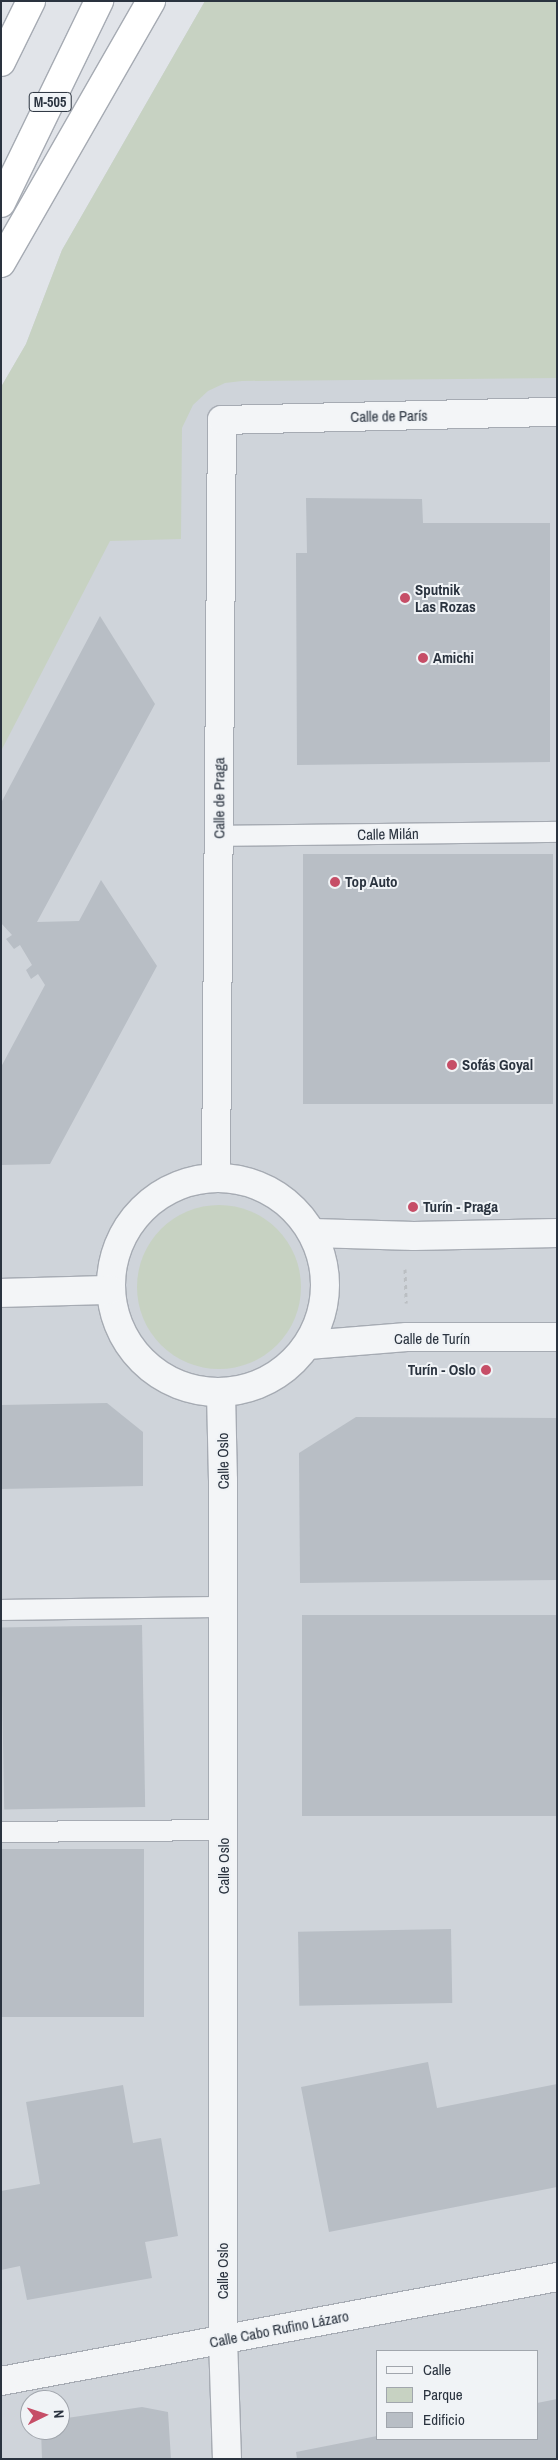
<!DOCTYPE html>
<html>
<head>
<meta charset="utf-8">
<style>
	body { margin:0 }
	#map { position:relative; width:558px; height:2460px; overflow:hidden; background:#e1e4e9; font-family:"Archivo Narrow",sans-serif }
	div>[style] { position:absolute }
	.built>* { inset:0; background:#cfd4da }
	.green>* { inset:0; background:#c7d2c2 }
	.round { border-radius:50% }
	.building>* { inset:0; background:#b8bec5; transform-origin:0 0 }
	.path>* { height:3px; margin-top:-1.5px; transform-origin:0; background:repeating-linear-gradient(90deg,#bbbfc3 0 4px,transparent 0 8px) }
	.roads { filter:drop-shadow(1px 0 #a6abb3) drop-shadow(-1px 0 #a6abb3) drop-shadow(0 1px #a6abb3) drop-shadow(0 -1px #a6abb3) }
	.service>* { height:20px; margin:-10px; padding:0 10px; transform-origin:10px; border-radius:10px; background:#f3f5f7 }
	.minor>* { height:28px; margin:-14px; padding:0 14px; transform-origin:14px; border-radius:14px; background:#f3f5f7 }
	.minor>.ring { margin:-14px; padding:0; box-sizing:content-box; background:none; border:28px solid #f3f5f7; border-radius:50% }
	.trunk>* { height:28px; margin:-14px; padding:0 14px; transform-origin:14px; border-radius:14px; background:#fff }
	.dots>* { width:14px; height:14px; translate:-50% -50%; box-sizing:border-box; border:2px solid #f0f3f6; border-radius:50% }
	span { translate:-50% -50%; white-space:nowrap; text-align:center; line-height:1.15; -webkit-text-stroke:4px #f0f3f6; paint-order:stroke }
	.shield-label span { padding:1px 4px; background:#f0f3f6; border:1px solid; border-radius:4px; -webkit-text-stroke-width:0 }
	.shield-label { font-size:14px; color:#2a333f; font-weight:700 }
	.street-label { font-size:15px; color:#2a333f }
	.poi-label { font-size:15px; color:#2a333f; font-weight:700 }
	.left { translate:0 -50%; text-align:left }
	.right { translate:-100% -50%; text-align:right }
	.frame { position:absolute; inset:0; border:2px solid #2a333f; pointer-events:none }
	.legend { position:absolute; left:376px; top:2350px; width:162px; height:90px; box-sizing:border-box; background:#f0f3f6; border:1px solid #a1a6ad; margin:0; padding:6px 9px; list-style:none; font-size:15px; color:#2a333f }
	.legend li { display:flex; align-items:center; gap:10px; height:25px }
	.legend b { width:25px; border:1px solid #a1a6ad }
	.north { position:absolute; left:20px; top:2390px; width:50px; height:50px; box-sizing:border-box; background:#f0f3f6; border:1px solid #a1a6ad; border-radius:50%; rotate:86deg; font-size:14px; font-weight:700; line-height:20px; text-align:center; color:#2a333f }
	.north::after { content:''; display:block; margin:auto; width:18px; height:22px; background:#c64e67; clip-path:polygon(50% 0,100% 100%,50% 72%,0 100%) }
</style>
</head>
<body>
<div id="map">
	<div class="built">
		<div style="clip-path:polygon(evenodd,205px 1px,557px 1px,557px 2459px,1px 2459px,1px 387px,26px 344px,62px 250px,205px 1px,377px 2351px,537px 2351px,537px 2439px,377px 2439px,377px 2351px,205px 1px,30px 2400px,60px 2400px,60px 2430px,30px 2430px,30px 2400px)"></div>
	</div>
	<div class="green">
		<div style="clip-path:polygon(205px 1px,557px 1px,557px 378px,242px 381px,225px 383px,208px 391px,193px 405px,182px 428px,181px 539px,110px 541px,1px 751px,1px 387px,26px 344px,62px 250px)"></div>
		<div class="round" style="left:137px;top:1205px;width:164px;height:164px"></div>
	</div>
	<div class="building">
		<div style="clip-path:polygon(306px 498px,422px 499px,423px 523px,550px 523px,550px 762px,297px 765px,296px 553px,307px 553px)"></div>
		<div style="clip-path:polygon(100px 616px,155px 704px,37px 922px,79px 921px,101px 880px,157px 966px,50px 1164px,1px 1165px,1px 1067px,45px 985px,38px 974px,31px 979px,26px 970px,32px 965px,20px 945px,14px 949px,6px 939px,12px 935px,1px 923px,1px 803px)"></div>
		<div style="left:553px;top:854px;width:250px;height:250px;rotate:90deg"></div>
		<div style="clip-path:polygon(107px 1403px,143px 1432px,143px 1486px,1px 1489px,1px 1405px)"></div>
		<div style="clip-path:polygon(356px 1417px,557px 1418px,557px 1580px,300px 1583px,299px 1453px)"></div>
		<div style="left:557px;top:1615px;width:201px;height:255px;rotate:90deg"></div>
		<div style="left:142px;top:1625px;width:182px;height:141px;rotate:89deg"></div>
		<div style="left:144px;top:1849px;width:168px;height:143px;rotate:90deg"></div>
		<div style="left:451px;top:1929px;width:74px;height:153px;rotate:89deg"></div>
		<div style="clip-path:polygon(428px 2062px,437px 2108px,557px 2084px,557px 2187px,329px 2232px,301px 2087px)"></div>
		<div style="clip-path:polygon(123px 2085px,133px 2143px,161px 2138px,178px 2236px,145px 2242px,152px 2278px,27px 2300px,20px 2266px,1px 2270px,1px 2191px,40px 2184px,26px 2102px)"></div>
		<div style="clip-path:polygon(557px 2399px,557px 2459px,297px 2459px,296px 2452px,377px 2436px,377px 2439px,537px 2439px,537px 2403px)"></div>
		<div style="clip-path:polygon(142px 2407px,168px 2412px,171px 2459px,42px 2459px,41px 2430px,60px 2430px,60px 2419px)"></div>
	</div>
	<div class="path">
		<div style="left:405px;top:1269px;width:34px;rotate:88deg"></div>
	</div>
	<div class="roads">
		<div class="service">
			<div style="left:219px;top:836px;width:338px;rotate:-0.7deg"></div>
			<div style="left:1px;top:1610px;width:223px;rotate:-0.8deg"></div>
			<div style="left:1px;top:1832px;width:223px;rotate:-0.5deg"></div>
		</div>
		<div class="minor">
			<div style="left:216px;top:1176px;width:756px;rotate:-89.55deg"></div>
			<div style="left:222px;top:420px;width:335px;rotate:-1.4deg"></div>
			<div class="ring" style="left:111px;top:1178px;width:186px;height:186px"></div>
			<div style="left:313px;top:1233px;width:101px;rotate:1.7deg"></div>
			<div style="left:414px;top:1236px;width:143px;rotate:-1.2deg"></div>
			<div style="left:1px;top:1293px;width:109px;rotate:-1.6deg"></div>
			<div style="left:308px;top:1345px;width:99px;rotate:-4.6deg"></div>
			<div style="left:407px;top:1337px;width:150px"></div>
			<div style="left:221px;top:1393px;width:88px;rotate:88.7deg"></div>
			<div style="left:223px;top:1481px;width:858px;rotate:90deg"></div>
			<div style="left:223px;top:2339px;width:120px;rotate:88.1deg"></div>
			<div style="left:1px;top:2381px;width:566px;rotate:-10.59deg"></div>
		</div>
		<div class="trunk">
			<div style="left:1px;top:62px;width:68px;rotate:-63.8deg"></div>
			<div style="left:1px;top:203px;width:225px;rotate:-64.1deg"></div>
			<div style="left:1px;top:263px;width:302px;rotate:-60.2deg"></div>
		</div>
	</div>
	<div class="dots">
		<div style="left:405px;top:598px;background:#c64e67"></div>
		<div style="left:423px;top:658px;background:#c64e67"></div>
		<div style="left:335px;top:882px;background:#c64e67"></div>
		<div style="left:452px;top:1065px;background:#c64e67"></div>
		<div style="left:413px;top:1207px;background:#c64e67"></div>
		<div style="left:486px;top:1370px;background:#c64e67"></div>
	</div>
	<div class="shield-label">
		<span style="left:50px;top:102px">M-505</span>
	</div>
	<div class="street-label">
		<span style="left:389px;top:416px;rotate:-1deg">Calle de París</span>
		<span style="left:219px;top:798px;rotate:-90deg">Calle de Praga</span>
		<span style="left:388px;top:834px;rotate:-1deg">Calle Milán</span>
		<span style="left:432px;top:1339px">Calle de Turín</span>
		<span style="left:223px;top:1461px;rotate:-91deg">Calle Oslo</span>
		<span style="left:224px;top:1866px;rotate:-90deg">Calle Oslo</span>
		<span style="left:223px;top:2271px;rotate:-90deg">Calle Oslo</span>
		<span style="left:279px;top:2329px;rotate:-11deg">Calle Cabo Rufino Lázaro</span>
	</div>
	<div class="poi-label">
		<span class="left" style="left:415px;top:598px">Sputnik<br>Las Rozas</span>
		<span class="left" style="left:433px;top:658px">Amichi</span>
		<span class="left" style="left:345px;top:882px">Top Auto</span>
		<span class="left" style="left:462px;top:1065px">Sofás Goyal</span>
		<span class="left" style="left:423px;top:1207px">Turín - Praga</span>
		<span class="right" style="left:476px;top:1370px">Turín - Oslo</span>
	</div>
	<div class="frame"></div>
	<ul class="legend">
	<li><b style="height:6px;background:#f3f5f7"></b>Calle</li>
	<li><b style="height:14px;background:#c7d2c2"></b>Parque</li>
	<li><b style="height:14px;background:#b8bec5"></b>Edificio</li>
	</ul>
	<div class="north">N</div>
</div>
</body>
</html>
